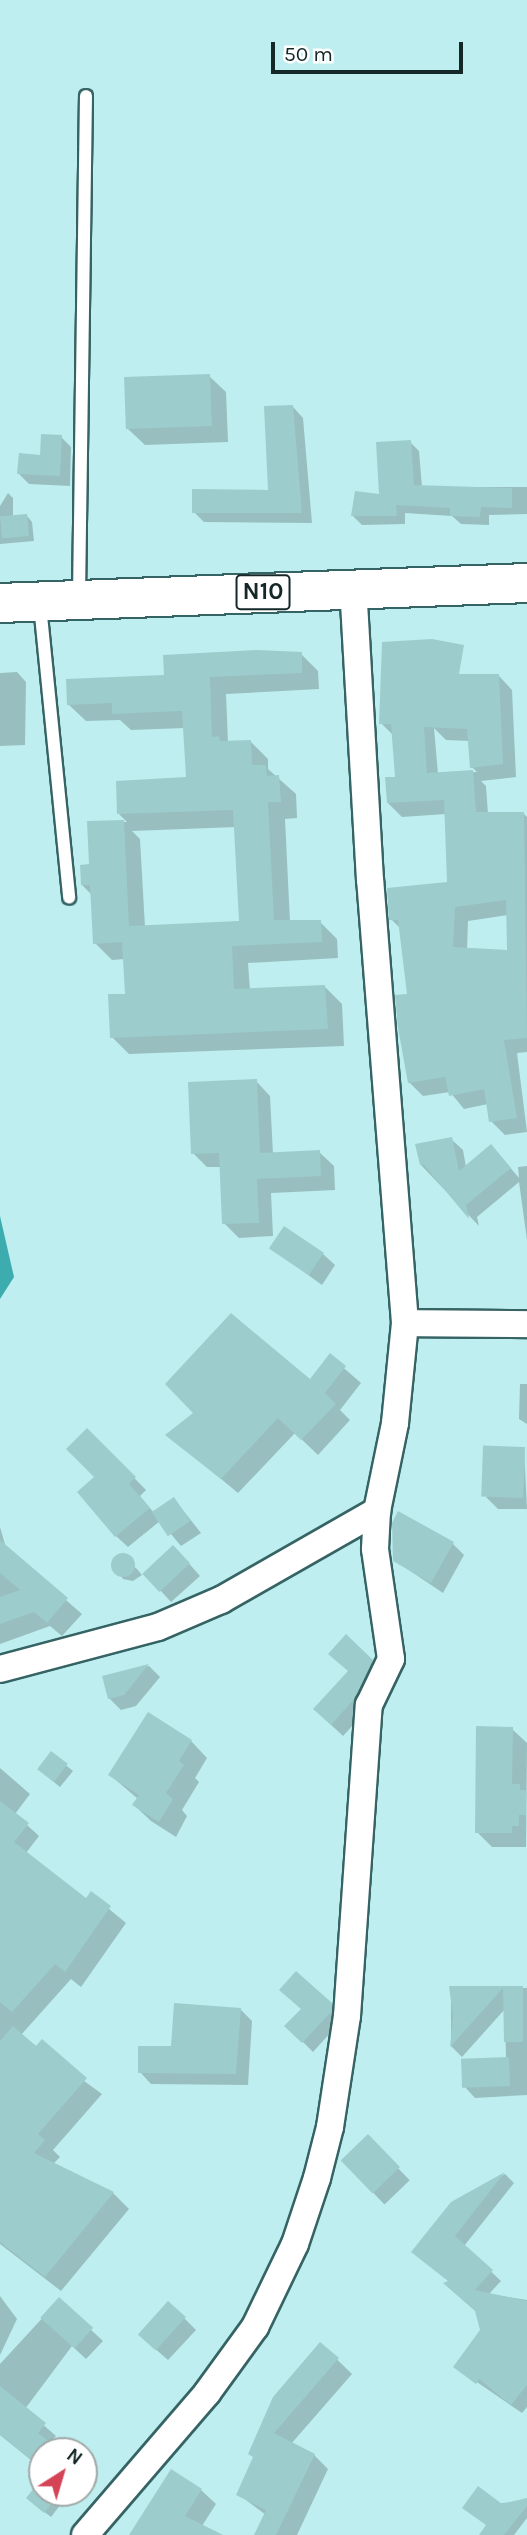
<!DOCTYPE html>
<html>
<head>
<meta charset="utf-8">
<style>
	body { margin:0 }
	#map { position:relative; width:527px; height:2535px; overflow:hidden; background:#beeeef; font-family:Karla,sans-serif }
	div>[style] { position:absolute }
	.water>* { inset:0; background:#3dacaf }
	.shadow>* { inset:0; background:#0003; transform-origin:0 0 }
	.building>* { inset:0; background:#9dcccd; transform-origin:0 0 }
	.round { border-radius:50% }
	.roads { filter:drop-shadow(2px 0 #366364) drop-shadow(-2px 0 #366364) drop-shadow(0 2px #366364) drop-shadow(0 -2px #366364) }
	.lane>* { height:12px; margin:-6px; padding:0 6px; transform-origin:6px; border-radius:6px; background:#fff }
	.street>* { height:26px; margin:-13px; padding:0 13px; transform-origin:13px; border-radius:13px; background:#fff }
	.highway>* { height:38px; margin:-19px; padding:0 19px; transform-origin:19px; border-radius:19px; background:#fff }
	span { translate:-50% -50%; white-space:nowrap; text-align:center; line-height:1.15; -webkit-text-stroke:6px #fff; paint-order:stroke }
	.shield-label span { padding:2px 5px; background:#fff; border:2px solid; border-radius:5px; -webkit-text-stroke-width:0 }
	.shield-label { font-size:24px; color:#152828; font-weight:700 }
	.north { position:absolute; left:28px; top:2437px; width:70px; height:70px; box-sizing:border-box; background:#fff; border:2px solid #a1a9a9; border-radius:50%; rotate:37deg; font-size:19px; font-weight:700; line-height:28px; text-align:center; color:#152828 }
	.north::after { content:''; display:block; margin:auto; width:24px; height:32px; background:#d44456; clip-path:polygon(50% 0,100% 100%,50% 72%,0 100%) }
	.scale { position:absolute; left:271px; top:42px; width:192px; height:32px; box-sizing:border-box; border:4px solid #152828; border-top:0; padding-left:9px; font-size:21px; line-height:24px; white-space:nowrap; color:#152828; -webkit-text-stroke:5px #fff; paint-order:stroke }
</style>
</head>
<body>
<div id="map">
	<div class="water">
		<div style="clip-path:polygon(0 1216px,14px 1277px,0 1299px)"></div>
	</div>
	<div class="shadow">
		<div style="clip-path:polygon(209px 376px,226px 392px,228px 442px,145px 445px,128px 429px)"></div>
		<div style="clip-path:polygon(293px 407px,303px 418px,312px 523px,204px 522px,194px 512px,270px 492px)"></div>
		<div style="clip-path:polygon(61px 437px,71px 447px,70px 486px,29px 484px,19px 474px)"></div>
		<div style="clip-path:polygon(410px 442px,419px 451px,422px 487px,527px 487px,527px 514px,489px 515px,489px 525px,461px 524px,452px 516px,405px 513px,405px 524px,362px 525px,353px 516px,381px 496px)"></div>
		<div style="clip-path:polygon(8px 493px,13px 498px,13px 517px,27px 516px,32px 522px,34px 541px,0 544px,0 506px)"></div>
		<div style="clip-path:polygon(evenodd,301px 654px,318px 671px,319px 689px,226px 694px,228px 743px,251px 742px,268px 759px,268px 769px,296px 794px,297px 818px,285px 819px,290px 922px,320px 922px,337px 939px,338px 958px,248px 963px,250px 990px,325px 987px,342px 1004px,344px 1046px,129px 1054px,112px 1037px,126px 995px,125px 959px,112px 960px,95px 943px,92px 895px,82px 885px,91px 866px,89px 823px,127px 822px,119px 814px,188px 779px,185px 728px,131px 730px,120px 720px,86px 721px,68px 704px,165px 676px,301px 654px,236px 827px,241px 923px,145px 927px,140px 839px,132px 831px,236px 827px)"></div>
		<div style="clip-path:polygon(17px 672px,26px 682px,25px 745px,0 746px,0 673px)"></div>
		<div style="clip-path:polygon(evenodd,499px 676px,512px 690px,516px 777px,481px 781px,486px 786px,488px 814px,523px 813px,527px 817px,527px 1052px,517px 1053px,527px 1132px,505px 1135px,491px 1121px,488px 1104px,464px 1109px,450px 1092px,423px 1096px,409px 1082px,409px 995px,401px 929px,391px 919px,449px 883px,446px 814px,402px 817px,388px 803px,396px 778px,394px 736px,381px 723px,433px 718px,499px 676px,434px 728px,446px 740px,470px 741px,472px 767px,477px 772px,438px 774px,434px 728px,499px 676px,508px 915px,509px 952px,467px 950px,468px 921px,508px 915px)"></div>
		<div style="clip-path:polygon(256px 1081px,270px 1096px,273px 1154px,319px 1152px,334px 1166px,335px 1190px,271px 1193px,273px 1236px,239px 1238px,224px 1223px,222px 1167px,207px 1167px,193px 1153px)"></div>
		<div style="clip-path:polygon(451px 1139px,463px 1150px,466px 1167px,502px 1158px,519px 1178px,518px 1167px,527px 1166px,527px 1240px,519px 1182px,477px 1217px,479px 1226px,421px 1165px)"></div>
		<div style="clip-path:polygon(271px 1248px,323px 1254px,335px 1265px,322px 1285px)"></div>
		<div style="clip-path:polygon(330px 1356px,361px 1383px,340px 1410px,350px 1420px,318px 1455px,295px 1433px,238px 1493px,168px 1435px,195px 1413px,310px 1381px)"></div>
		<div style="clip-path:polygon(520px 1384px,527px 1384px,527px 1424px,519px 1419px)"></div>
		<div style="clip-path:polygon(87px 1430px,146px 1490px,140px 1496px,154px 1513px,174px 1499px,201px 1533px,181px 1546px,160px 1521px,128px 1547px,116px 1536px)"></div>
		<div style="clip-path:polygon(524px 1449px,527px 1509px,498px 1509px,486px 1497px)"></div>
		<div style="clip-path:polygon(0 1527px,6px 1548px,82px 1614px,62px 1636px,50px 1626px,0 1644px)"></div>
		<div style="clip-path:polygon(453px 1544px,464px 1555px,443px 1593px,394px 1560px)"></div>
		<div style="clip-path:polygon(119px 1554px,137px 1569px,142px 1575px,133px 1581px,123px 1579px,114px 1563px)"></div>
		<div style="clip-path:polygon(185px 1559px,200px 1576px,171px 1602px,160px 1590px)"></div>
		<div style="clip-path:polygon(372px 1661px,384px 1673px,366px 1711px,343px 1736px,327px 1721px,349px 1672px)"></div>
		<div style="clip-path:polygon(149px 1666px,160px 1677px,136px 1706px,121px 1710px,109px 1698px,104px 1677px)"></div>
		<div style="clip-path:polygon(512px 1729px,527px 1743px,526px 1847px,492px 1847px,477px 1832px)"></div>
		<div style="clip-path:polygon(191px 1741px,207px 1758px,195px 1778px,199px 1782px,182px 1810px,187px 1816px,176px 1837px,151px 1821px,134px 1805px,138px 1799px,110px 1775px)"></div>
		<div style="clip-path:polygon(52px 1754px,73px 1771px,60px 1787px,44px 1774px)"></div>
		<div style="clip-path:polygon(0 1768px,30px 1794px,15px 1814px,39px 1836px,26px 1853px,86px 1901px,91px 1894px,126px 1923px,81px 1987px,71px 1979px,21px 2035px,102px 2094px,53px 2150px,60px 2157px,53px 2164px,113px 2193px,129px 2209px,61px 2291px,0 2244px)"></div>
		<div style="clip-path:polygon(451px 1988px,527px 1988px,527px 2095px,475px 2098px,464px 2086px,506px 2059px,505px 2009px,462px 2057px,451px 2046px)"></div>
		<div style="clip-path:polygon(331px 2005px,341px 2015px,341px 2021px,313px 2052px,287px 2026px,303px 2010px)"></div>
		<div style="clip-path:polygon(241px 2010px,252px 2021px,248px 2085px,151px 2084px,140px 2072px)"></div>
		<div style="left:368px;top:2137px;width:60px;height:35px;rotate:46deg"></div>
		<div style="clip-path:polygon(505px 2174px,514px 2183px,464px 2246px,501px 2281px,489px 2294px,527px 2300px,527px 2407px,522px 2413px,455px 2367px,482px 2331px,477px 2312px,450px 2282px,452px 2203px)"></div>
		<div style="clip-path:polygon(0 2296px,17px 2319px,0 2355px)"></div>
		<div style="clip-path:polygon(59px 2300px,103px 2341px,86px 2359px,72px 2346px,25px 2409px,56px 2436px,49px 2444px,56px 2451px,42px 2451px,42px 2469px,0 2435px,0 2364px)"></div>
		<div style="clip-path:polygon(184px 2318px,196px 2330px,168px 2360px,152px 2346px)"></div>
		<div style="clip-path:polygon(321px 2344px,352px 2374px,291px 2444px,314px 2455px,328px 2469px,297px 2535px,256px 2535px,266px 2515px,238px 2494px)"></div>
		<div style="clip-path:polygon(39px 2485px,42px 2493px,61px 2504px,51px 2517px,34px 2504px)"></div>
		<div style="clip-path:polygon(201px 2490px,216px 2504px,202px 2526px,219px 2535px,131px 2535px)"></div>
		<div style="clip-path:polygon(527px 2500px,527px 2518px,514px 2535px,481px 2535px,488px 2526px,464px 2508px)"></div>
	</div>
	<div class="building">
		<div style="left:210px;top:374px;width:52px;height:86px;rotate:88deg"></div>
		<div style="clip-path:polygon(293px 405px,302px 513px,192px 513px,192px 489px,268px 490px,264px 406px)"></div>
		<div style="clip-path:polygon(41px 434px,62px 435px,60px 476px,17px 474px,19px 453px,40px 455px)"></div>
		<div style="clip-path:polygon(411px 440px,414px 485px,512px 488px,512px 508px,481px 507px,480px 517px,450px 516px,450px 508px,396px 505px,397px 516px,351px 516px,355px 491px,379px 494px,376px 442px)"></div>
		<div style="left:27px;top:514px;width:22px;height:27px;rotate:85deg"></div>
		<div style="clip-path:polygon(evenodd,432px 639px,464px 645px,459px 674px,499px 674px,503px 764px,470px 768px,467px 729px,424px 727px,427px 773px,473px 770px,476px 812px,524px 812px,527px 1038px,504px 1040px,517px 1118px,489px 1122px,484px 1089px,449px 1096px,445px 1077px,408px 1083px,398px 1028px,395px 995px,407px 994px,398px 920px,389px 920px,387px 888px,447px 882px,444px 800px,387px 803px,385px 777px,395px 777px,391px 724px,379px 724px,382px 642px,432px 639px,506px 900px,507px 950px,453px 947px,455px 907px,506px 900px)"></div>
		<div style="clip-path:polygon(258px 650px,302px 652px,302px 673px,210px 677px,212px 737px,219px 736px,220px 741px,251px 740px,252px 765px,266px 765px,267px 776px,279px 775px,281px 802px,268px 802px,274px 920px,321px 920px,322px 942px,232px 946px,234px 989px,325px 985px,328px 1029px,110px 1038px,108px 994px,125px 994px,122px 942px,93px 944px,90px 885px,81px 885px,80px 865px,89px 864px,87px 821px,124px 820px,129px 926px,239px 921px,233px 810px,117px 814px,116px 781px,186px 777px,182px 711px,112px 714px,112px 703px,67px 705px,66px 679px,164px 675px,163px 655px)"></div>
		<div style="clip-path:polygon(257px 1079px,260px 1153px,320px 1150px,321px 1176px,257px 1179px,259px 1223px,222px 1224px,219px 1153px,191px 1154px,188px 1082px)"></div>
		<div style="clip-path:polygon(452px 1137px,459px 1171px,491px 1144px,511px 1168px,466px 1205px,469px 1219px,424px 1165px,420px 1165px,415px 1144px)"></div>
		<div style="left:284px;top:1226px;width:48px;height:27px;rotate:34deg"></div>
		<div style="clip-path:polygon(231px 1313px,310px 1379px,330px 1353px,346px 1366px,325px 1393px,336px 1404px,301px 1440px,278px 1418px,221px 1479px,165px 1435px,193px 1413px,165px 1384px)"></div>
		<div style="clip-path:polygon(87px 1428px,136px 1477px,129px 1484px,150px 1508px,115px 1537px,77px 1492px,94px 1477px,66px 1449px)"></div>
		<div style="left:525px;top:1447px;width:51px;height:42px;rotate:92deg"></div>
		<div style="left:174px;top:1497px;width:29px;height:27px;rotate:56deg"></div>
		<div style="clip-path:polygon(398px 1511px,454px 1542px,431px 1583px,393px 1561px,392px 1523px)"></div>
		<div style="clip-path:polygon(0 1540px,68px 1598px,47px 1623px,34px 1612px,0 1624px,0 1597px,20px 1590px,0 1573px)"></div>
		<div style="left:173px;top:1545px;width:25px;height:42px;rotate:47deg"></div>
		<div class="round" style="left:111px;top:1553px;width:24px;height:24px"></div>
		<div style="clip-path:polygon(346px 1634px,373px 1660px,354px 1699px,331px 1725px,313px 1709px,348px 1671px,328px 1654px)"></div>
		<div style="clip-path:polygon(149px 1664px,124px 1695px,108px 1699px,102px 1676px)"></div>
		<div style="clip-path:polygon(148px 1712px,192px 1740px,179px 1761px,184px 1765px,166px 1793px,173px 1799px,159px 1822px,132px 1805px,139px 1795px,108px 1775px)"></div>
		<div style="clip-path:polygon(476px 1726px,513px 1727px,512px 1784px,520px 1784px,520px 1790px,526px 1790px,526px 1815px,519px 1815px,519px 1826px,512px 1826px,512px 1833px,475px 1833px)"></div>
		<div style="left:51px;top:1751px;width:21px;height:23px;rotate:37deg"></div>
		<div style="clip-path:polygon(0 1801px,29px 1823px,14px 1842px,86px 1898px,91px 1891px,111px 1906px,65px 1972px,55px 1964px,12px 2012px,0 2002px)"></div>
		<div style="clip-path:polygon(296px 1971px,332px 2003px,332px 2011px,302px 2043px,284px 2026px,301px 2009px,279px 1990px)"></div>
		<div style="clip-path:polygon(449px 1986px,523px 1986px,523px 2042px,504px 2042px,503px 1988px,450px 2047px,453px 2017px)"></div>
		<div style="clip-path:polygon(174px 2003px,241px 2008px,236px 2074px,138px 2073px,138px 2046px,171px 2046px)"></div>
		<div style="clip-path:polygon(13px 2026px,36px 2046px,42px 2039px,87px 2078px,38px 2134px,45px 2140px,34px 2153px,114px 2192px,45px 2277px,0 2242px,0 2041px)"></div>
		<div style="left:509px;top:2057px;width:29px;height:48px;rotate:88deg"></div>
		<div style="left:368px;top:2134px;width:46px;height:38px;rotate:46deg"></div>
		<div style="clip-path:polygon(505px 2172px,455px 2236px,493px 2270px,475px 2290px,527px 2301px,527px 2385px,511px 2405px,479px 2379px,476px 2384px,453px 2367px,480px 2330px,475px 2311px,443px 2283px,448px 2281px,411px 2252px,451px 2202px)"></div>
		<div style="left:59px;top:2297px;width:46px;height:28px;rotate:42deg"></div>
		<div style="left:168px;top:2301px;width:24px;height:45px;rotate:42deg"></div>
		<div style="clip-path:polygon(320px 2342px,339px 2358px,274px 2433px,315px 2454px,276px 2535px,254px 2535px,266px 2510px,236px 2495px,253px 2457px,248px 2454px,273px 2397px)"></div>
		<div style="clip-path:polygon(0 2386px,46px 2423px,38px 2433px,48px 2441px,32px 2460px,0 2435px)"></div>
		<div style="clip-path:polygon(171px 2469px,202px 2489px,185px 2516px,223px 2535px,129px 2535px)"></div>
		<div style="clip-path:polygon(38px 2483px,42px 2493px,57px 2497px,44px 2513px,26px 2498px)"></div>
		<div style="clip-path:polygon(478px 2486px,502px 2504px,527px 2498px,527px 2506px,504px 2535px,479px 2535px,486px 2525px,462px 2508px)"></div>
	</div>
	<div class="roads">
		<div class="lane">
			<div style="left:79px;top:596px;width:500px;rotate:-89.2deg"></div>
			<div style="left:40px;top:605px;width:294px;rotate:84.3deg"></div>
		</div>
		<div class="street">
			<div style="left:405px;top:1323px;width:122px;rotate:0.5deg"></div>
			<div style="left:0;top:1669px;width:163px;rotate:-14.9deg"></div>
			<div style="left:158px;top:1627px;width:69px;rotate:-23.2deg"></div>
			<div style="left:221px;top:1600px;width:180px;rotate:-29.7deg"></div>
			<div style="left:377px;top:1511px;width:90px;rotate:-78.4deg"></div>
			<div style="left:395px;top:1423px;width:100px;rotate:-84.3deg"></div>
			<div style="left:405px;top:1323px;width:444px;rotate:-94.5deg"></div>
			<div style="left:370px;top:880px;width:292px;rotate:-93.3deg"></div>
			<div style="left:85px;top:2535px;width:187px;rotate:-49.3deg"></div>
			<div style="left:207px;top:2393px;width:82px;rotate:-54deg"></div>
			<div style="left:255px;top:2327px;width:92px;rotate:-64.3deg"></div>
			<div style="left:295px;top:2244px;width:70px;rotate:-71.6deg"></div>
			<div style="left:317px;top:2178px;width:53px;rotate:-75.7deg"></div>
			<div style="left:330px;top:2127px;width:112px;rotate:-81.3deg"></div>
			<div style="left:347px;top:2016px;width:312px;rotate:-86deg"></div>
			<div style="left:369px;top:1705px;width:51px;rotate:-64.4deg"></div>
			<div style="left:391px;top:1659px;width:111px;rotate:-98.3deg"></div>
			<div style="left:375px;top:1549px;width:38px;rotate:-87deg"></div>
		</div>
		<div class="highway">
			<div style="left:0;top:603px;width:527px;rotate:-2.17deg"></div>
		</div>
	</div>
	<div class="shield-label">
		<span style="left:263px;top:592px">N10</span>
	</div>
	<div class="north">N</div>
	<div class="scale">50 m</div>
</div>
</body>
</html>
